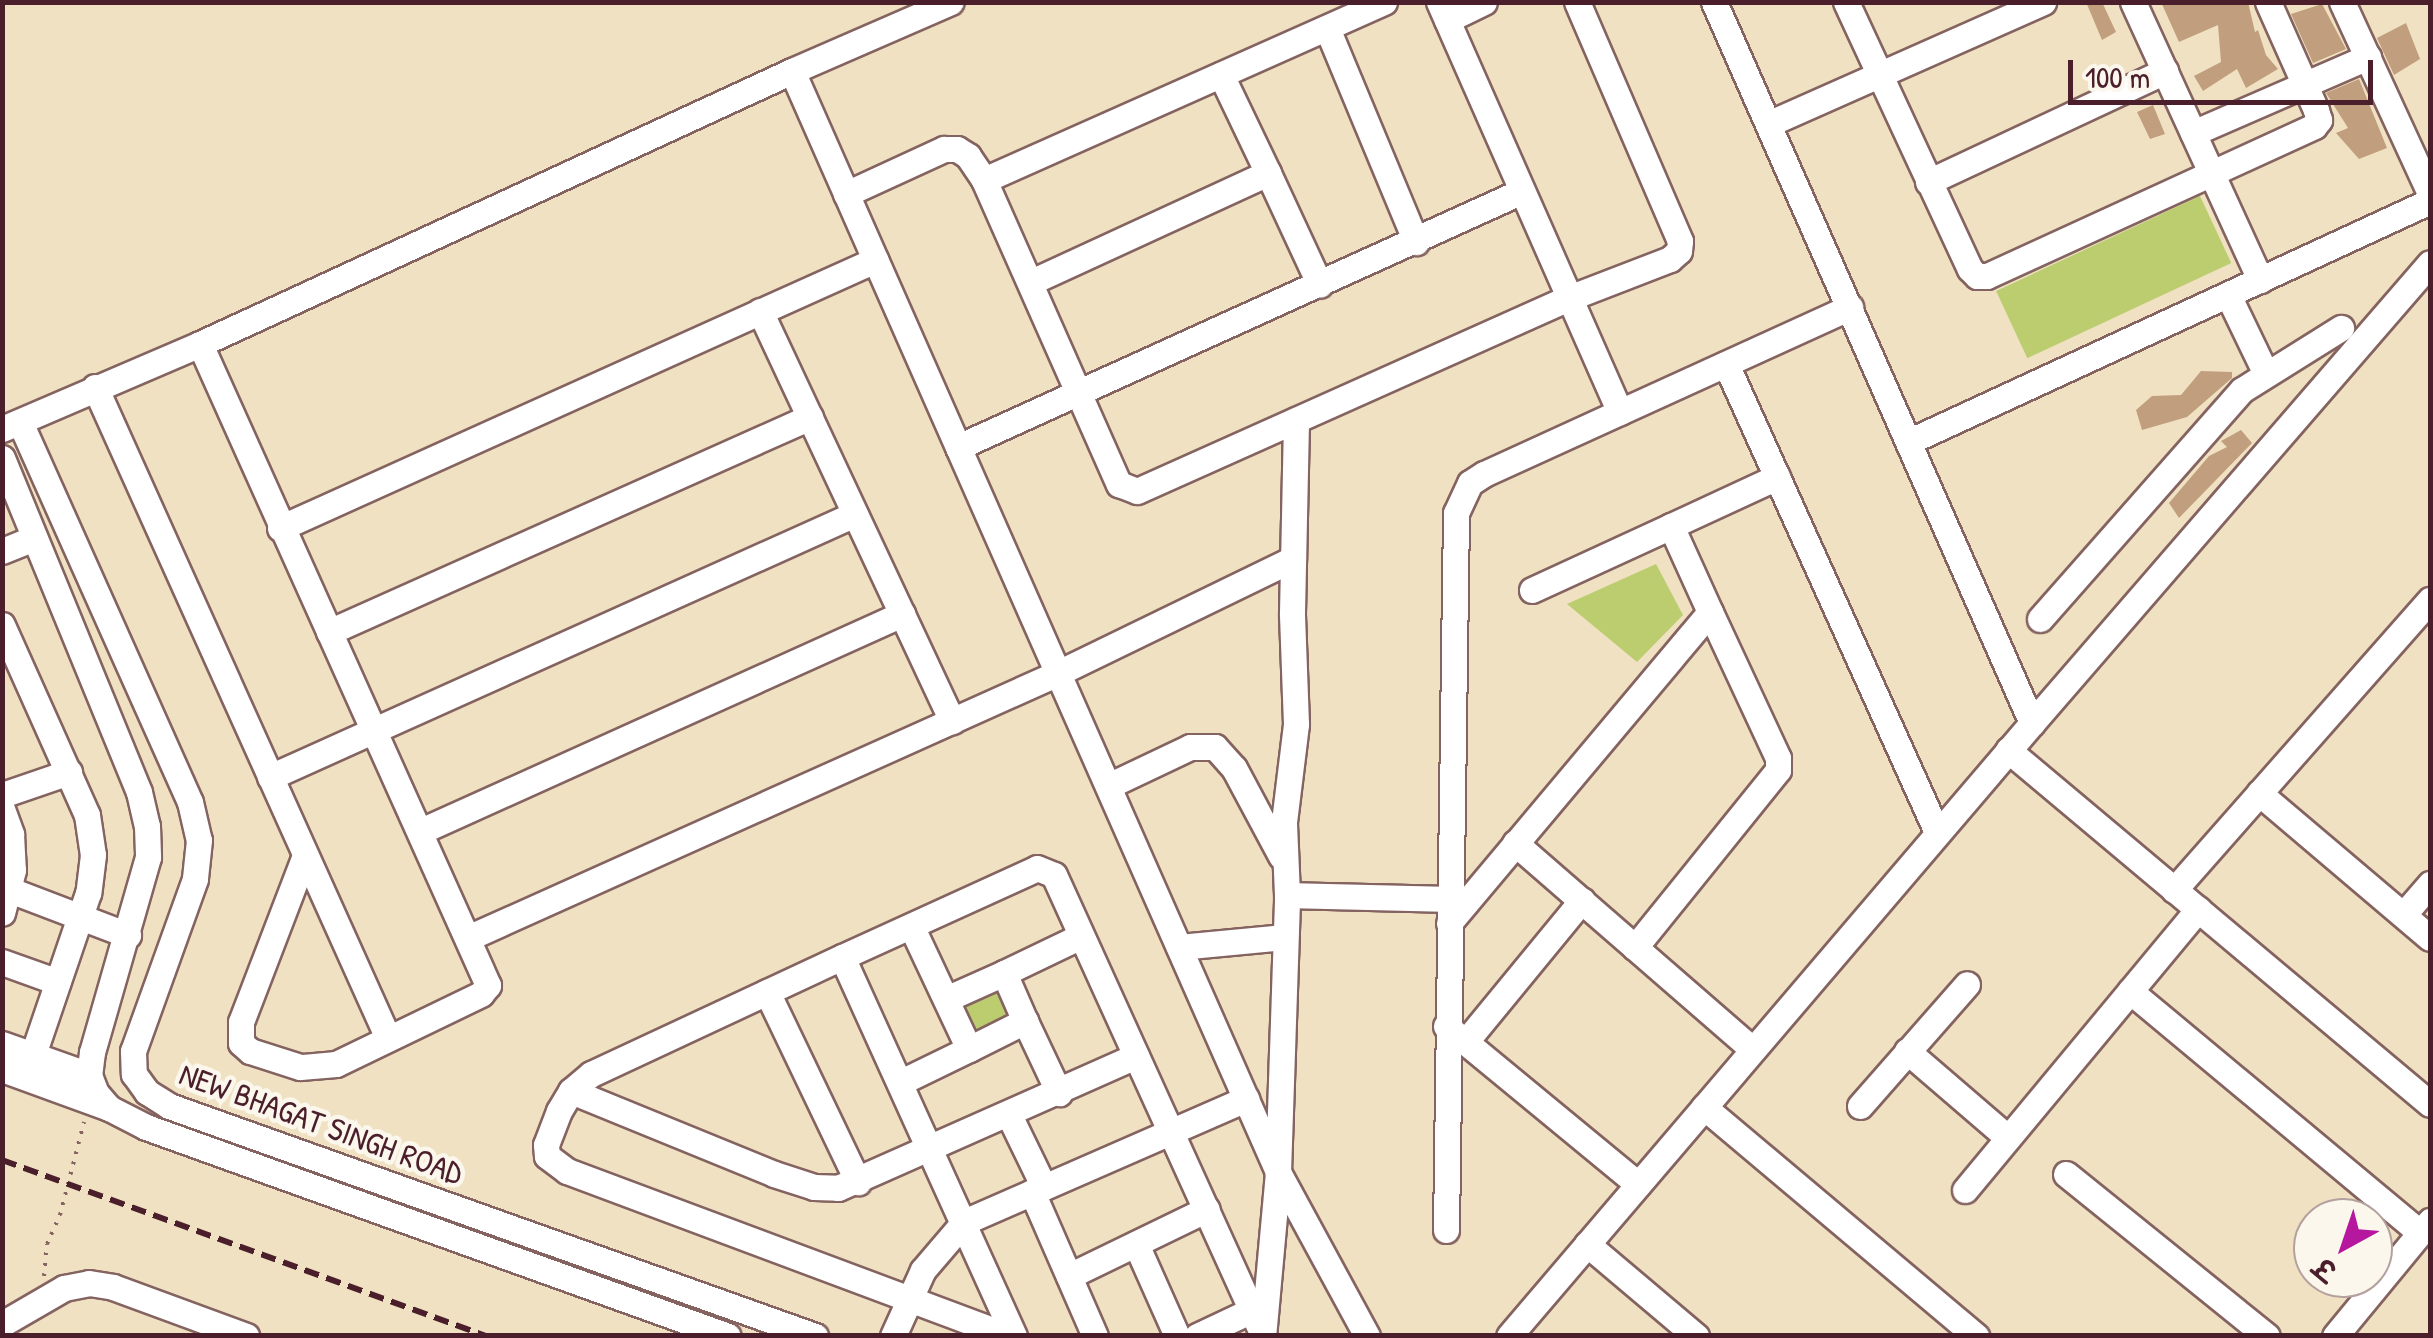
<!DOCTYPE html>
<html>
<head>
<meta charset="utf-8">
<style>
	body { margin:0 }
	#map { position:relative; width:2433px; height:1338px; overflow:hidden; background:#efe1c1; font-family:"Patrick Hand","Playpen Sans Deva",sans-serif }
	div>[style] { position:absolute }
	.green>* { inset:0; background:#bccd70; transform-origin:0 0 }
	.building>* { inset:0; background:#c19f7e }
	.path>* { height:4px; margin-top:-2px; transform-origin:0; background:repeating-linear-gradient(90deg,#846360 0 2.5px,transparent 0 10.5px) }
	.roads { filter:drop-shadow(2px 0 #846360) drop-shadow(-2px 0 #846360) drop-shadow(0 2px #846360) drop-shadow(0 -2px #846360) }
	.minor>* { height:25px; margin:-12.5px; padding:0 12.5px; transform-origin:12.5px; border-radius:12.5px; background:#fff }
	.rail>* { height:6px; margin-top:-3px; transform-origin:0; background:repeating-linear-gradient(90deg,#4a1f2b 0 15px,transparent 0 23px) }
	span { translate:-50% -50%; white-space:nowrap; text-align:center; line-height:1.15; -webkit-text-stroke:9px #fbf7ec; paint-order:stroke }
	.street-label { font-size:32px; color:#4a1f2b }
	.frame { position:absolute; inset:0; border:5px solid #4a1f2b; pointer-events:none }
	.north { position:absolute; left:2293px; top:1198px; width:100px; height:100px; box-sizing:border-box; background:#fbf7ec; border:2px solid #b4a19f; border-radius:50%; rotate:220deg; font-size:28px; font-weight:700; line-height:40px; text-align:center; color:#4a1f2b }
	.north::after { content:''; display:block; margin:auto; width:35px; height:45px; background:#b5179e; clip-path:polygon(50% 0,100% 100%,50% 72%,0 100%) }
	.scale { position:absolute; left:2068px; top:60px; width:305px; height:45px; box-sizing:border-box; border:5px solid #4a1f2b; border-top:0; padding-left:12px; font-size:30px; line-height:35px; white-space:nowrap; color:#4a1f2b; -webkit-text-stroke:8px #fbf7ec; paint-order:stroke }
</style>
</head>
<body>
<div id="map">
	<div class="green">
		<div style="left:2200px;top:196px;width:74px;height:225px;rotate:65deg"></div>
		<div style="clip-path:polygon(1656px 564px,1683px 615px,1637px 662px,1567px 604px)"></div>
		<div style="left:997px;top:990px;width:30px;height:39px;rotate:63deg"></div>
	</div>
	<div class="building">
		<div style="clip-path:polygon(2086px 2px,2102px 2px,2116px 32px,2102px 40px)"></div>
		<div style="clip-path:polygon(2161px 2px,2248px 2px,2255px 32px,2258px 30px,2266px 55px,2278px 69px,2246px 88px,2237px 69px,2203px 91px,2194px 76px,2221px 62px,2218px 25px,2179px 42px)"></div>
		<div style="clip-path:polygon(2322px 4px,2346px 49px,2313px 63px,2291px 14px)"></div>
		<div style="clip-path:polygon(2406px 23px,2420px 59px,2394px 75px,2377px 38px)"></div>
		<div style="clip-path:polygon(2359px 79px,2387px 148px,2359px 159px,2336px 133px,2348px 128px,2326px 93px)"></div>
		<div style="clip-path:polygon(2153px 105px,2165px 134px,2150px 139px,2137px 112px)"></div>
		<div style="clip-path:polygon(2201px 371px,2232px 372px,2232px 378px,2187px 417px,2142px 430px,2136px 410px,2152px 396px,2181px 395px)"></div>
		<div style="clip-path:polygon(2241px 430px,2252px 443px,2179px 518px,2169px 503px,2209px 456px,2227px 447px,2221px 441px)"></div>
	</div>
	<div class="path">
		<div style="left:44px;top:1276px;width:32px;rotate:-85deg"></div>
		<div style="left:47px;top:1244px;width:32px;rotate:-66deg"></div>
		<div style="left:60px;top:1215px;width:96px;rotate:-75.5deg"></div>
	</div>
	<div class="roads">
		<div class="minor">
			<div style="left:1439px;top:2px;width:448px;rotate:66.2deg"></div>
			<div style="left:1620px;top:412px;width:253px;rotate:-24.5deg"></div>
			<div style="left:1846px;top:2px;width:294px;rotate:65.1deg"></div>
			<div style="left:1970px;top:269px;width:10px;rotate:45deg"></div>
			<div style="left:1977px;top:276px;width:10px"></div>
			<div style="left:1987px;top:276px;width:360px;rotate:-24.6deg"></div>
			<div style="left:2314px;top:126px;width:8px;rotate:-50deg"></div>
			<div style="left:2319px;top:120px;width:10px;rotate:-107deg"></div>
			<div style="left:2316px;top:110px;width:118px;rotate:-114deg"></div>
			<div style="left:2133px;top:2px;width:306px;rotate:65.4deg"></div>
			<div style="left:2342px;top:2px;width:210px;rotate:65.3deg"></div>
			<div style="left:1447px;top:20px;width:41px;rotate:-25.9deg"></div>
			<div style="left:1327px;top:28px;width:232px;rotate:67.4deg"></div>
			<div style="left:792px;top:71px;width:173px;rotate:-23.5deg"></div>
			<div style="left:1768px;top:124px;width:301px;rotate:-23.9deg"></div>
			<div style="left:2193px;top:133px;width:191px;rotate:-23.5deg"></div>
			<div style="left:1268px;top:173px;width:123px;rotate:65.1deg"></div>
			<div style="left:984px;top:180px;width:333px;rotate:66.1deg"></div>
			<div style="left:1119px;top:484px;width:19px;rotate:21deg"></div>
			<div style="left:1137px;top:491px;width:473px;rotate:-24.1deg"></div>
			<div style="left:1569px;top:298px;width:108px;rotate:-21.1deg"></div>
			<div style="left:1670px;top:259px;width:12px;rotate:-42deg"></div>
			<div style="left:1679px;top:251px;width:10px;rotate:-84deg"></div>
			<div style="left:1680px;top:241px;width:260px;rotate:-113.3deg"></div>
			<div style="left:1928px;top:182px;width:262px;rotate:-25.1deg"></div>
			<div style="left:846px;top:194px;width:108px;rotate:-24.7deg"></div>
			<div style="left:944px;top:149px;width:13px"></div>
			<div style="left:957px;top:149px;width:13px;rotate:32deg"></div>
			<div style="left:968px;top:156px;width:29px;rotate:56deg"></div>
			<div style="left:984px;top:180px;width:438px;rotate:-24deg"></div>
			<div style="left:1031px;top:282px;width:261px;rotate:-24.7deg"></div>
			<div style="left:1268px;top:173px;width:109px;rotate:-115.6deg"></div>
			<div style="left:2228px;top:295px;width:85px;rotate:64.3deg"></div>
			<div style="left:760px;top:311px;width:453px;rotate:64.9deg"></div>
			<div style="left:200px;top:344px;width:703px;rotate:65.81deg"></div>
			<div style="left:488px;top:985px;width:11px;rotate:128deg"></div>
			<div style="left:481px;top:994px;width:161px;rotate:154.2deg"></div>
			<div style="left:336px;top:1064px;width:36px;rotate:175deg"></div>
			<div style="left:300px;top:1067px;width:52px;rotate:-162.3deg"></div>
			<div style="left:250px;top:1051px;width:12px;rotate:-138deg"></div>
			<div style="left:241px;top:1043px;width:21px;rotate:-90deg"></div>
			<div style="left:241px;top:1022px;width:179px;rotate:-69deg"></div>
			<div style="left:1726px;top:364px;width:513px;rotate:65.73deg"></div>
			<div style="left:95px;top:387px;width:714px;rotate:65.77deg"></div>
			<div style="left:20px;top:422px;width:416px;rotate:65.9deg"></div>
			<div style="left:190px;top:802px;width:39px;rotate:77deg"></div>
			<div style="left:199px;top:840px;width:39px;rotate:96deg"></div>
			<div style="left:195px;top:879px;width:183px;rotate:109.8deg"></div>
			<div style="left:133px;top:1051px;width:23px;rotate:88deg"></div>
			<div style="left:134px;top:1074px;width:22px;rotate:54deg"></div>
			<div style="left:147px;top:1092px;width:26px;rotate:32deg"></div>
			<div style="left:169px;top:1106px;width:686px;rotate:19.6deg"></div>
			<div style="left:2px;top:429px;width:215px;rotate:-23.2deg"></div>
			<div style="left:200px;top:344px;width:652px;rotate:-24.76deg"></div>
			<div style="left:792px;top:71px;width:1203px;rotate:66.18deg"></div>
			<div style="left:1278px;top:1172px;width:165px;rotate:95.2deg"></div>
			<div style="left:1908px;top:442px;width:575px;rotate:-24.78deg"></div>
			<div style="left:958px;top:447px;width:619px;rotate:-24.41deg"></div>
			<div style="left:2px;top:458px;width:361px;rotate:67.7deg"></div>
			<div style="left:139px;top:792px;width:35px;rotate:77deg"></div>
			<div style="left:147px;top:826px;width:31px;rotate:88deg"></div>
			<div style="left:148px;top:857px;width:203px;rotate:106deg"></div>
			<div style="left:92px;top:1052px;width:23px;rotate:97deg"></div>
			<div style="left:89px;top:1075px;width:19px;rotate:69deg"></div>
			<div style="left:96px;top:1093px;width:20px;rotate:49deg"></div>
			<div style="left:109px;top:1108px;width:42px;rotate:27.2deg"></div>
			<div style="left:146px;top:1127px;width:618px;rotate:19.75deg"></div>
			<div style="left:1671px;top:526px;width:117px;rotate:-24.8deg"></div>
			<div style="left:280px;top:528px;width:653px;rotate:-24.25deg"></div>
			<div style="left:2px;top:551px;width:35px;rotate:-22deg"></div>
			<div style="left:1532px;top:590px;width:153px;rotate:-24.7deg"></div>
			<div style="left:1671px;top:526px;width:94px;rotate:65.6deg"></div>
			<div style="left:2040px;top:619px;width:305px;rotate:-48.6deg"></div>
			<div style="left:2242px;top:390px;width:117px;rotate:-32.1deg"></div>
			<div style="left:2px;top:625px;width:208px;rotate:65.9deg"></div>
			<div style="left:87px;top:815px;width:40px;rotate:81.5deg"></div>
			<div style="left:93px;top:855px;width:38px;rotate:97deg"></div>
			<div style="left:88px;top:893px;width:171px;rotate:108.8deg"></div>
			<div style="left:329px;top:632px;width:527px;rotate:-24.08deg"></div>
			<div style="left:2032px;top:723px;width:608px;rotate:-49.13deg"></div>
			<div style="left:2008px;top:750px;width:551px;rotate:39.99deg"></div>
			<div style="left:270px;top:777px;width:641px;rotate:-24.21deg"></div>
			<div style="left:1108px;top:786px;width:91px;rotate:-25.4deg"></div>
			<div style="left:1190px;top:747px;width:25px"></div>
			<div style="left:1215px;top:747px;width:28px;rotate:48deg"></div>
			<div style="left:1234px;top:768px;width:100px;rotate:61.9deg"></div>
			<div style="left:2259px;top:793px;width:224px;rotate:40.3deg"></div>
			<div style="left:2px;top:795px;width:71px;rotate:-18.9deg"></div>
			<div style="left:2px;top:809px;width:27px;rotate:70deg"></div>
			<div style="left:11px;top:834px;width:36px;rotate:87deg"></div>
			<div style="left:13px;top:870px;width:44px;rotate:104.3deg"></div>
			<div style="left:421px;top:831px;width:528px;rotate:-24.28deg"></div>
			<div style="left:1515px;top:843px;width:315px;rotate:41deg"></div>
			<div style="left:2px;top:887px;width:135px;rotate:20.9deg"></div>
			<div style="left:2174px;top:890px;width:387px;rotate:-48.6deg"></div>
			<div style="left:1287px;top:895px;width:73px;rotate:-92.4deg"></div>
			<div style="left:1284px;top:822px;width:99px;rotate:-83deg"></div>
			<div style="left:1296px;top:724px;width:111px;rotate:-92.1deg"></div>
			<div style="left:1292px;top:613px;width:193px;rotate:-88.8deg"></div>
			<div style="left:2404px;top:914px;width:40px;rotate:-49deg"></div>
			<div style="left:1449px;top:923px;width:406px;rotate:-50deg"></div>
			<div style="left:1710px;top:612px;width:161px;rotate:65deg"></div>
			<div style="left:1778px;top:758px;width:12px;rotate:90deg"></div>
			<div style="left:1778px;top:770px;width:228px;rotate:128.9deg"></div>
			<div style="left:470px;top:937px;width:645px;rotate:-24.18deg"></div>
			<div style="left:1058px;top:673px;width:261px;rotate:-25.9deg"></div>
			<div style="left:1179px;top:947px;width:106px;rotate:-5.4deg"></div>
			<div style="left:842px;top:957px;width:277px;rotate:155deg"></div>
			<div style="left:591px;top:1074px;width:26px;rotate:140deg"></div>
			<div style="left:571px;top:1091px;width:23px;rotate:121deg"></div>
			<div style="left:559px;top:1111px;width:36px;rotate:111deg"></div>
			<div style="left:546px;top:1145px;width:11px;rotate:85deg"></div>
			<div style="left:547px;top:1156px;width:25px;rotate:37deg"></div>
			<div style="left:567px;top:1171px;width:472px;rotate:20.5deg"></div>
			<div style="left:2px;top:962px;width:59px;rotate:19.7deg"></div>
			<div style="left:1004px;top:973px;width:85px;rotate:-25.7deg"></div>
			<div style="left:2130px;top:991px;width:378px;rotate:39.8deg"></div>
			<div style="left:2420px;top:1233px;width:16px;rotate:-50deg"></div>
			<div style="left:767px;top:992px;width:211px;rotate:64.4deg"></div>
			<div style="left:946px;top:999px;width:64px;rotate:-24.1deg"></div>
			<div style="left:1004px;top:973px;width:52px;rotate:66.4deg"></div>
			<div style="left:1446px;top:1026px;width:249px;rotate:39.5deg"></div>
			<div style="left:1467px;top:1040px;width:181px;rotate:-50.6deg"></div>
			<div style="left:2px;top:1044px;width:92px;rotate:19.6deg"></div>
			<div style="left:969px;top:1049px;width:63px;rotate:-26.6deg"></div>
			<div style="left:1025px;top:1021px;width:80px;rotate:64.7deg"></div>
			<div style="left:1907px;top:1051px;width:133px;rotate:40.7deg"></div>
			<div style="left:2px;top:1069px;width:114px;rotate:20deg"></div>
			<div style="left:901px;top:1082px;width:76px;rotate:-25.9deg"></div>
			<div style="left:969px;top:1049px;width:136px;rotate:-115.2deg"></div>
			<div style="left:571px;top:1091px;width:219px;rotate:22.2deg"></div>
			<div style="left:774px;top:1174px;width:42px;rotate:18deg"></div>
			<div style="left:814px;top:1187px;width:24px;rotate:2deg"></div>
			<div style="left:838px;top:1188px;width:326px;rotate:-23.9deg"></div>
			<div style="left:1860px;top:1106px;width:162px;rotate:-48.7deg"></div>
			<div style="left:1704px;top:1107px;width:356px;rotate:40.1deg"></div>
			<div style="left:1009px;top:1115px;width:80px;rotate:64.1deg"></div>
			<div style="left:2066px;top:1174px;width:258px;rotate:38.9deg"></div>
			<div style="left:1965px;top:1190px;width:365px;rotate:-50.3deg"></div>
			<div style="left:1032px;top:1192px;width:157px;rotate:66.4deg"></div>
			<div style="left:1446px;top:1230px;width:717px;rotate:-89.2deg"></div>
			<div style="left:1456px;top:513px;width:33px;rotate:-65deg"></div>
			<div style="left:1470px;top:483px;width:17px;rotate:-33deg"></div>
			<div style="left:1484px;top:474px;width:149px;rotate:-24.5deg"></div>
			<div style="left:1136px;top:1244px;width:101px;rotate:66deg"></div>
			<div style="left:1587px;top:1244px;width:143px;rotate:40.2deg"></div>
			<div style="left:1069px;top:1276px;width:153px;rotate:-25.9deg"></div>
			<div style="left:2px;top:1324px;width:72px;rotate:-30.1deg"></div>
			<div style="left:64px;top:1288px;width:25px;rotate:-11deg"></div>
			<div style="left:89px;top:1283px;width:24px;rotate:9deg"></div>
			<div style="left:113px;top:1287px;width:142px;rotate:20.2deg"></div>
			<div style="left:893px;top:1336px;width:72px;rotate:-65.6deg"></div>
			<div style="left:923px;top:1270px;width:63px;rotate:-49.5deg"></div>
			<div style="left:964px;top:1222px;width:308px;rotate:-23.6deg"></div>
			<div style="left:1014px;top:1336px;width:416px;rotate:-114.4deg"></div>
			<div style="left:842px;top:957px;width:214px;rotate:-24.5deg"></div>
			<div style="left:1037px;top:868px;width:18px;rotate:22deg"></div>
			<div style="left:1054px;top:875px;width:501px;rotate:65.58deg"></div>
			<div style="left:1197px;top:1336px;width:61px;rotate:-25.3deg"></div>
			<div style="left:1367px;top:1336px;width:187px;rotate:-118.5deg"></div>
			<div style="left:1278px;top:1172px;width:277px;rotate:-88.1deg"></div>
			<div style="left:1287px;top:895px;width:163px;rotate:1.4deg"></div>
			<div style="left:1509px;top:1336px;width:806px;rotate:-49.53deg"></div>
			<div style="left:2032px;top:723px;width:788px;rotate:-113.8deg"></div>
			<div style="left:2335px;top:1336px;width:134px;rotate:-50.5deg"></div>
		</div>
	</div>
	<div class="rail">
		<div style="left:2px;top:1160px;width:515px;rotate:19.98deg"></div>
	</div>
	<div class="street-label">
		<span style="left:321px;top:1124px;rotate:20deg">NEW BHAGAT SINGH ROAD</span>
	</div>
	<div class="frame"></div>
	<div class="north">उ</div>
	<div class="scale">100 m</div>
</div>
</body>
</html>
